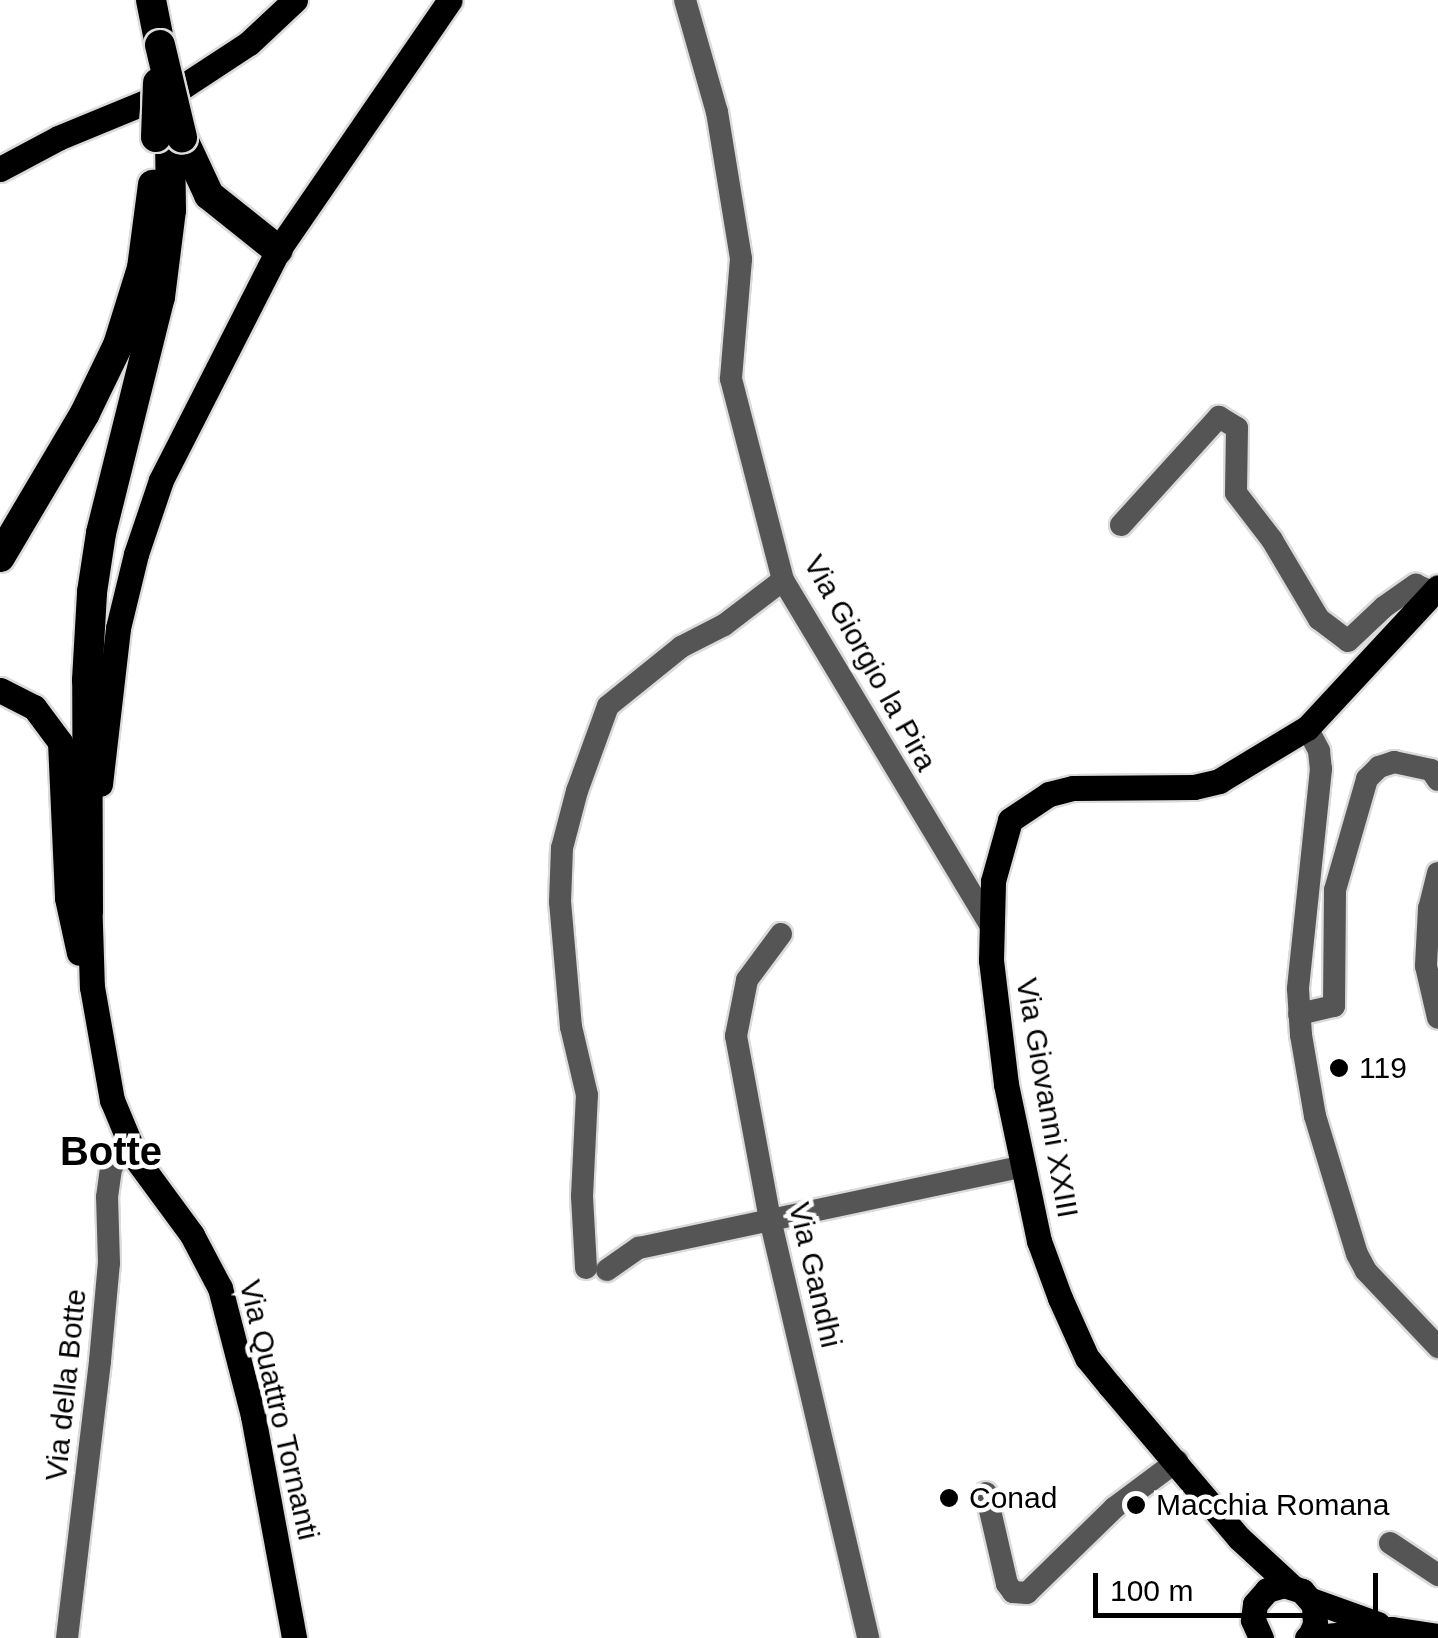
<!DOCTYPE html>
<html>
<head>
<meta charset="utf-8">
<style>
	body { margin:0 }
	#map { position:relative; width:1438px; height:1638px; overflow:hidden; background:#fff; font-family:Helvetica,sans-serif }
	div>[style] { position:absolute }
	.roads { filter:drop-shadow(2px 0 #dbdbdb) drop-shadow(-2px 0 #dbdbdb) drop-shadow(0 2px #dbdbdb) drop-shadow(0 -2px #dbdbdb) }
	.minor>* { height:22px; margin:-11px; padding:0 11px; transform-origin:11px; border-radius:11px; background:#555 }
	.major>* { height:25px; margin:-12.5px; padding:0 12.5px; transform-origin:12.5px; border-radius:12.5px; background:#000 }
	.highway>* { height:30px; margin:-15px; padding:0 15px; transform-origin:15px; border-radius:15px; background:#000 }
	.bridges { filter:drop-shadow(2px 0 #dbdbdb) drop-shadow(-2px 0 #dbdbdb) drop-shadow(0 2px #dbdbdb) drop-shadow(0 -2px #dbdbdb) }
	.highway-bridge>* { height:30px; margin:-15px; padding:0 15px; transform-origin:15px; border-radius:15px; background:#000 }
	.dots>* { width:28px; height:28px; translate:-50% -50%; box-sizing:border-box; border:5px solid #fff; border-radius:50% }
	span { translate:-50% -50%; white-space:nowrap; text-align:center; line-height:1.15; -webkit-text-stroke:9px #fff; paint-order:stroke }
	.street-label { font-size:30px; color:#000 }
	.poi-label { font-size:30px; color:#000 }
	.left { translate:0 -50%; text-align:left }
	.district-label { font-size:40px; color:#000; font-weight:700 }
	.scale { position:absolute; left:1093px; top:1573px; width:285px; height:45px; box-sizing:border-box; border:5px solid #000; border-top:0; padding-left:12px; font-size:30px; line-height:35px; white-space:nowrap; color:#000; -webkit-text-stroke:8px #fff; paint-order:stroke }
</style>
</head>
<body>
<div id="map">
	<div class="roads">
		<div class="minor">
			<div style="left:685px;top:0;width:116px;rotate:74.1deg"></div>
			<div style="left:717px;top:112px;width:149px;rotate:80.7deg"></div>
			<div style="left:741px;top:259px;width:120px;rotate:94.8deg"></div>
			<div style="left:731px;top:379px;width:208px;rotate:75.5deg"></div>
			<div style="left:783px;top:580px;width:404px;rotate:59deg"></div>
			<div style="left:1121px;top:525px;width:146px;rotate:-47.8deg"></div>
			<div style="left:1219px;top:417px;width:21px;rotate:31deg"></div>
			<div style="left:1237px;top:428px;width:65px;rotate:90.9deg"></div>
			<div style="left:1236px;top:493px;width:59px;rotate:52.5deg"></div>
			<div style="left:1272px;top:540px;width:92px;rotate:59.3deg"></div>
			<div style="left:1319px;top:619px;width:36px;rotate:37deg"></div>
			<div style="left:1348px;top:641px;width:50px;rotate:-43.4deg"></div>
			<div style="left:1384px;top:607px;width:39px;rotate:-35deg"></div>
			<div style="left:1416px;top:585px;width:17px;rotate:24deg"></div>
			<div style="left:1307px;top:728px;width:26px;rotate:62deg"></div>
			<div style="left:1319px;top:751px;width:18px;rotate:84deg"></div>
			<div style="left:1321px;top:769px;width:221px;rotate:96deg"></div>
			<div style="left:1298px;top:989px;width:46px;rotate:86.3deg"></div>
			<div style="left:1301px;top:1035px;width:82px;rotate:80.2deg"></div>
			<div style="left:1315px;top:1116px;width:144px;rotate:73.1deg"></div>
			<div style="left:1357px;top:1254px;width:19px;rotate:62deg"></div>
			<div style="left:1366px;top:1271px;width:105px;rotate:46.5deg"></div>
			<div style="left:1438px;top:873px;width:36px;rotate:104deg"></div>
			<div style="left:1429px;top:908px;width:58px;rotate:93deg"></div>
			<div style="left:1426px;top:966px;width:53px;rotate:77deg"></div>
			<div style="left:781px;top:934px;width:57px;rotate:126.5deg"></div>
			<div style="left:747px;top:980px;width:57px;rotate:101.1deg"></div>
			<div style="left:736px;top:1036px;width:186px;rotate:79.5deg"></div>
			<div style="left:770px;top:1219px;width:430px;rotate:76.8deg"></div>
			<div style="left:1299px;top:1014px;width:36px;rotate:-13deg"></div>
			<div style="left:1334px;top:1006px;width:116px;rotate:-89.5deg"></div>
			<div style="left:1335px;top:890px;width:116px;rotate:-73.9deg"></div>
			<div style="left:1367px;top:779px;width:17px;rotate:-45deg"></div>
			<div style="left:1379px;top:767px;width:16px;rotate:-18deg"></div>
			<div style="left:1394px;top:762px;width:38px;rotate:12deg"></div>
			<div style="left:1431px;top:770px;width:12px;rotate:55deg"></div>
			<div style="left:586px;top:1268px;width:72px;rotate:-93.2deg"></div>
			<div style="left:582px;top:1196px;width:101px;rotate:-87.2deg"></div>
			<div style="left:587px;top:1095px;width:70px;rotate:-103.2deg"></div>
			<div style="left:571px;top:1027px;width:125px;rotate:-95deg"></div>
			<div style="left:560px;top:902px;width:54px;rotate:-87.9deg"></div>
			<div style="left:562px;top:848px;width:59px;rotate:-75.3deg"></div>
			<div style="left:577px;top:791px;width:90px;rotate:-70deg"></div>
			<div style="left:608px;top:706px;width:94px;rotate:-38.9deg"></div>
			<div style="left:681px;top:647px;width:48px;rotate:-27.1deg"></div>
			<div style="left:724px;top:625px;width:74px;rotate:-37.3deg"></div>
			<div style="left:607px;top:1270px;width:39px;rotate:-35deg"></div>
			<div style="left:639px;top:1248px;width:394px;rotate:-12deg"></div>
			<div style="left:986px;top:1493px;width:93px;rotate:77deg"></div>
			<div style="left:1007px;top:1584px;width:10px;rotate:53deg"></div>
			<div style="left:1013px;top:1592px;width:14px;rotate:4deg"></div>
			<div style="left:1027px;top:1593px;width:122px;rotate:-44.3deg"></div>
			<div style="left:1114px;top:1508px;width:79px;rotate:-36.7deg"></div>
			<div style="left:1390px;top:1543px;width:58px;rotate:33.7deg"></div>
			<div style="left:67px;top:1638px;width:279px;rotate:-83.2deg"></div>
			<div style="left:100px;top:1361px;width:98px;rotate:-84.8deg"></div>
			<div style="left:109px;top:1263px;width:66px;rotate:-91.7deg"></div>
			<div style="left:107px;top:1197px;width:29px;rotate:-82deg"></div>
			<div style="left:111px;top:1168px;width:29px;rotate:-55deg"></div>
		</div>
		<div class="major">
			<div style="left:0;top:169px;width:66px;rotate:-28.1deg"></div>
			<div style="left:58px;top:138px;width:134px;rotate:-22.4deg"></div>
			<div style="left:182px;top:87px;width:80px;rotate:-33.3deg"></div>
			<div style="left:249px;top:43px;width:63px;rotate:-43.1deg"></div>
			<div style="left:0;top:690px;width:38px;rotate:27deg"></div>
			<div style="left:34px;top:707px;width:44px;rotate:53.4deg"></div>
			<div style="left:60px;top:742px;width:156px;rotate:87.4deg"></div>
			<div style="left:67px;top:898px;width:56px;rotate:77.7deg"></div>
			<div style="left:100px;top:784px;width:157px;rotate:-83.4deg"></div>
			<div style="left:118px;top:628px;width:76px;rotate:-76.3deg"></div>
			<div style="left:136px;top:554px;width:78px;rotate:-71.3deg"></div>
			<div style="left:161px;top:480px;width:258px;rotate:-63deg"></div>
			<div style="left:278px;top:250px;width:303px;rotate:-55.5deg"></div>
			<div style="left:89px;top:894px;width:93px;rotate:88.2deg"></div>
			<div style="left:92px;top:987px;width:115px;rotate:80deg"></div>
			<div style="left:112px;top:1100px;width:65px;rotate:67.4deg"></div>
			<div style="left:137px;top:1160px;width:93px;rotate:53.7deg"></div>
			<div style="left:192px;top:1235px;width:60px;rotate:62.2deg"></div>
			<div style="left:220px;top:1288px;width:132px;rotate:75.5deg"></div>
			<div style="left:253px;top:1416px;width:226px;rotate:79.5deg"></div>
			<div style="left:1290px;top:1585px;width:69px;rotate:-137.3deg"></div>
			<div style="left:1239px;top:1538px;width:199px;rotate:-130.3deg"></div>
			<div style="left:1110px;top:1386px;width:36px;rotate:-129deg"></div>
			<div style="left:1087px;top:1358px;width:66px;rotate:-114.2deg"></div>
			<div style="left:1060px;top:1298px;width:61px;rotate:-110.2deg"></div>
			<div style="left:1039px;top:1241px;width:160px;rotate:-101.9deg"></div>
			<div style="left:1006px;top:1084px;width:125px;rotate:-96.9deg"></div>
			<div style="left:991px;top:960px;width:79px;rotate:-88.5deg"></div>
			<div style="left:993px;top:881px;width:63px;rotate:-74.4deg"></div>
			<div style="left:1010px;top:820px;width:47px;rotate:-33.7deg"></div>
			<div style="left:1049px;top:794px;width:25px;rotate:-14deg"></div>
			<div style="left:1073px;top:788px;width:121px;rotate:-0.5deg"></div>
			<div style="left:1194px;top:787px;width:26px;rotate:-13deg"></div>
			<div style="left:1219px;top:781px;width:103px;rotate:-31.1deg"></div>
			<div style="left:1307px;top:728px;width:192px;rotate:-47.1deg"></div>
			<div style="left:1311px;top:1600px;width:71px;rotate:19.7deg"></div>
			<div style="left:1261px;top:1638px;width:20px;rotate:-114deg"></div>
			<div style="left:1253px;top:1620px;width:16px;rotate:-83deg"></div>
			<div style="left:1255px;top:1604px;width:18px;rotate:-49deg"></div>
			<div style="left:1267px;top:1590px;width:18px;rotate:-16deg"></div>
			<div style="left:1284px;top:1585px;width:19px;rotate:18deg"></div>
			<div style="left:1302px;top:1591px;width:18px;rotate:49deg"></div>
			<div style="left:1314px;top:1605px;width:19px;rotate:87deg"></div>
			<div style="left:1315px;top:1624px;width:12px;rotate:114deg"></div>
			<div style="left:1307px;top:1638px;width:85px;rotate:-6deg"></div>
			<div style="left:1392px;top:1629px;width:47px;rotate:8.7deg"></div>
		</div>
		<div class="highway">
			<div style="left:151px;top:0;width:46px;rotate:78.7deg"></div>
			<div style="left:182px;top:137px;width:64px;rotate:65deg"></div>
			<div style="left:209px;top:195px;width:88px;rotate:38.6deg"></div>
			<div style="left:0;top:557px;width:167px;rotate:-59.4deg"></div>
			<div style="left:85px;top:413px;width:76px;rotate:-64.1deg"></div>
			<div style="left:118px;top:345px;width:81px;rotate:-72.7deg"></div>
			<div style="left:142px;top:268px;width:84px;rotate:-82.5deg"></div>
			<div style="left:88px;top:911px;width:231px;rotate:-90.2deg"></div>
			<div style="left:87px;top:680px;width:88px;rotate:-86.7deg"></div>
			<div style="left:92px;top:592px;width:60px;rotate:-81.3deg"></div>
			<div style="left:101px;top:533px;width:243px;rotate:-76deg"></div>
			<div style="left:160px;top:297px;width:88px;rotate:-82.8deg"></div>
			<div style="left:171px;top:210px;width:74px;rotate:-90.8deg"></div>
		</div>
	</div>
	<div class="bridges">
		<div class="highway-bridge">
			<div style="left:160px;top:45px;width:95px;rotate:76.6deg"></div>
			<div style="left:156px;top:137px;width:54px;rotate:-87.9deg"></div>
		</div>
	</div>
	<div class="dots">
		<div style="left:1339px;top:1068px;background:#000"></div>
		<div style="left:949px;top:1498px;background:#000"></div>
		<div style="left:1136px;top:1505px;background:#000"></div>
	</div>
	<div class="street-label">
		<span style="left:870px;top:663px;rotate:61deg">Via Giorgio la Pira</span>
		<span style="left:1047px;top:1098px;rotate:80deg">Via Giovanni XXIII</span>
		<span style="left:815px;top:1275px;rotate:77deg">Via Gandhi</span>
		<span style="left:66px;top:1385px;rotate:-84deg">Via della Botte</span>
		<span style="left:279px;top:1410px;rotate:77deg">Via Quattro Tornanti</span>
	</div>
	<div class="poi-label">
		<span class="left" style="left:1359px;top:1068px">119</span>
		<span class="left" style="left:969px;top:1498px">Conad</span>
		<span class="left" style="left:1156px;top:1505px">Macchia Romana</span>
	</div>
	<div class="district-label">
		<span style="left:111px;top:1151px">Botte</span>
	</div>
	<div class="scale">100 m</div>
</div>
</body>
</html>
